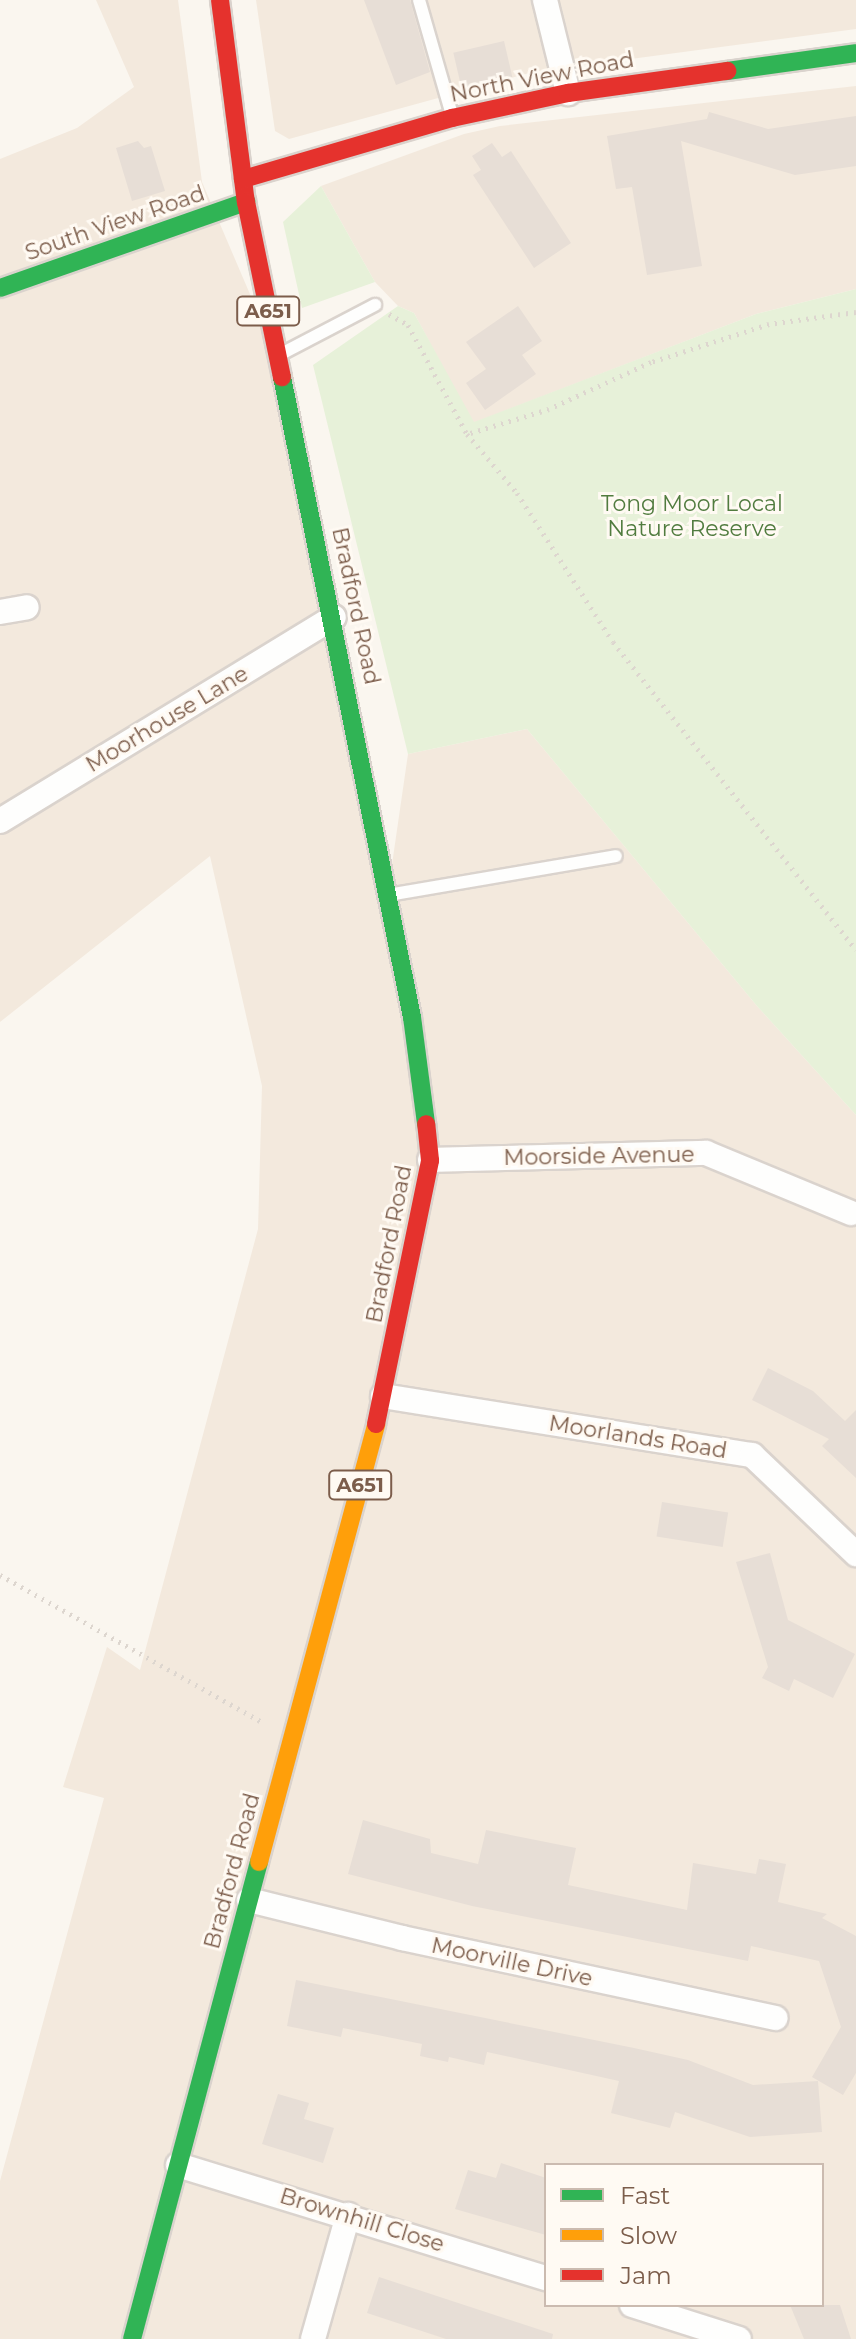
<!DOCTYPE html>
<html>
<head>
<meta charset="utf-8">
<style>
	body { margin:0 }
	#map { position:relative; width:856px; height:2339px; overflow:hidden; background:#faf6ef; font-family:Montserrat,sans-serif }
	div>[style] { position:absolute }
	.residential>* { inset:0; background:#f3e9dd }
	.green>* { inset:0; background:#e7f1d9 }
	.building>* { inset:0; background:#e7ded6; transform-origin:0 0 }
	.path>* { height:5px; margin-top:-2.5px; transform-origin:0; background:repeating-linear-gradient(90deg,#ddd6cf 0 2px,transparent 0 8px) }
	.roads { filter:drop-shadow(2px 0 #dad3cd) drop-shadow(-2px 0 #dad3cd) drop-shadow(0 2px #dad3cd) drop-shadow(0 -2px #dad3cd) }
	.lane>* { height:12px; margin:-6px; padding:0 6px; transform-origin:6px; border-radius:6px; background:#fefefd }
	.street>* { height:24px; margin:-12px; padding:0 12px; transform-origin:12px; border-radius:12px; background:#fefefd }
	.fast>* { height:18px; margin:-9px; padding:0 9px; transform-origin:9px; border-radius:9px; background:#30b455 }
	.slow>* { height:18px; margin:-9px; padding:0 9px; transform-origin:9px; border-radius:9px; background:#ff9f0a }
	.jam>* { height:18px; margin:-9px; padding:0 9px; transform-origin:9px; border-radius:9px; background:#e5322d }
	span { translate:-50% -50%; white-space:nowrap; text-align:center; line-height:1.15; -webkit-text-stroke:6px #fffaf3; paint-order:stroke }
	.shield-label span { padding:2px 6px; background:#fffaf3; border:2px solid; border-radius:6px; -webkit-text-stroke-width:0 }
	.shield-label { font-size:20px; color:#7c5d4b; font-weight:700 }
	.street-label { font-size:22px; color:#7c5d4b }
	.park-label { font-size:22px; color:#517c3f }
	.legend { position:absolute; left:544px; top:2163px; width:280px; height:144px; box-sizing:border-box; background:#fffaf3; border:2px solid #cbbbb0; margin:0; padding:10px 14px; list-style:none; font-size:24px; color:#7c5d4b }
	.legend li { display:flex; align-items:center; gap:16px; height:40px }
	.legend b { width:40px; border:2px solid #cbbbb0 }
</style>
</head>
<body>
<div id="map">
	<div class="residential">
		<div style="clip-path:polygon(evenodd,96px 0,178px 0,202px 182px,276px 355px,388px 892px,408px 754px,527px 729px,757px 1006px,856px 1115px,856px 2339px,0 2339px,0 2181px,104px 1798px,63px 1787px,107px 1647px,140px 1670px,258px 1229px,262px 1086px,210px 856px,0 1022px,0 159px,77px 128px,134px 87px,96px 0,546px 2165px,822px 2165px,822px 2305px,546px 2305px,546px 2165px)"></div>
		<div style="clip-path:polygon(256px 0,856px 0,856px 29px,533px 72px,289px 139px,275px 131px)"></div>
		<div style="clip-path:polygon(856px 86px,856px 289px,756px 314px,473px 423px,414px 313px,398px 306px,375px 282px,321px 186px,464px 134px,500px 126px)"></div>
	</div>
	<div class="green">
		<div style="clip-path:polygon(321px 186px,375px 282px,302px 308px,283px 222px)"></div>
		<div style="clip-path:polygon(856px 289px,856px 1115px,757px 1006px,527px 729px,408px 754px,313px 365px,398px 306px,414px 313px,474px 422px,756px 314px)"></div>
	</div>
	<div class="building">
		<div style="clip-path:polygon(364px 0,410px 0,430px 72px,396px 85px)"></div>
		<div style="left:504px;top:41px;width:37px;height:52px;rotate:77deg"></div>
		<div style="clip-path:polygon(709px 112px,768px 129px,856px 116px,856px 166px,795px 175px,681px 141px,702px 266px,647px 275px,632px 187px,616px 189px,607px 136px,707px 119px)"></div>
		<div style="clip-path:polygon(138px 141px,144px 148px,151px 146px,165px 191px,132px 201px,116px 148px)"></div>
		<div style="clip-path:polygon(492px 143px,502px 157px,511px 151px,571px 243px,534px 268px,473px 175px,481px 170px,472px 156px)"></div>
		<div style="clip-path:polygon(518px 306px,542px 341px,522px 355px,536px 374px,485px 410px,466px 383px,486px 369px,466px 342px)"></div>
		<div style="clip-path:polygon(768px 1368px,813px 1391px,845px 1421px,856px 1410px,856px 1478px,822px 1446px,829px 1439px,752px 1400px)"></div>
		<div style="left:662px;top:1502px;width:67px;height:35px;rotate:9deg"></div>
		<div style="clip-path:polygon(770px 1553px,788px 1620px,855px 1654px,833px 1698px,794px 1679px,789px 1691px,762px 1678px,768px 1667px,736px 1562px)"></div>
		<div style="clip-path:polygon(363px 1820px,430px 1839px,431px 1853px,478px 1864px,486px 1830px,576px 1848px,568px 1885px,687px 1910px,693px 1863px,756px 1874px,759px 1859px,786px 1864px,778px 1902px,827px 1914px,822px 1918px,856px 1936px,856px 2073px,843px 2095px,812px 2077px,841px 2027px,819px 1961px,751px 1946px,748px 1961px,472px 1906px,348px 1874px)"></div>
		<div style="clip-path:polygon(296px 1980px,634px 2048px,688px 2060px,753px 2085px,818px 2081px,822px 2132px,750px 2137px,675px 2112px,670px 2128px,611px 2113px,619px 2081px,487px 2052px,484px 2065px,449px 2057px,448px 2062px,420px 2056px,422px 2044px,343px 2028px,341px 2037px,287px 2026px)"></div>
		<div style="clip-path:polygon(278px 2094px,309px 2103px,304px 2119px,334px 2128px,323px 2163px,262px 2144px)"></div>
		<div style="clip-path:polygon(501px 2163px,546px 2178px,546px 2235px,455px 2209px,468px 2170px,496px 2178px)"></div>
		<div style="clip-path:polygon(379px 2277px,553px 2334px,552px 2339px,446px 2339px,367px 2313px)"></div>
		<div style="clip-path:polygon(790px 2305px,840px 2305px,851px 2339px,804px 2339px)"></div>
	</div>
	<div class="path">
		<div style="left:856px;top:312px;width:88px;rotate:172.1deg"></div>
		<div style="left:769px;top:324px;width:124px;rotate:162.1deg"></div>
		<div style="left:651px;top:362px;width:112px;rotate:155.3deg"></div>
		<div style="left:549px;top:409px;width:86px;rotate:163deg"></div>
		<div style="left:467px;top:434px;width:77px;rotate:49.7deg"></div>
		<div style="left:517px;top:493px;width:177px;rotate:57.2deg"></div>
		<div style="left:613px;top:642px;width:392px;rotate:51.7deg"></div>
		<div style="left:389px;top:314px;width:22px;rotate:30deg"></div>
		<div style="left:408px;top:325px;width:124px;rotate:61.6deg"></div>
		<div style="left:0;top:1575px;width:303px;rotate:29.3deg"></div>
	</div>
	<div class="roads">
		<div class="lane">
			<div style="left:419px;top:0;width:120px;rotate:74deg"></div>
			<div style="left:283px;top:353px;width:104px;rotate:-27.6deg"></div>
			<div style="left:394px;top:894px;width:225px;rotate:-9.7deg"></div>
		</div>
		<div class="street">
			<div style="left:545px;top:0;width:96px;rotate:76.1deg"></div>
			<div style="left:0;top:612px;width:27px;rotate:-10deg"></div>
			<div style="left:0;top:821px;width:391px;rotate:-31.4deg"></div>
			<div style="left:430px;top:1160px;width:276px;rotate:-1.5deg"></div>
			<div style="left:706px;top:1153px;width:157px;rotate:22.5deg"></div>
			<div style="left:383px;top:1396px;width:374px;rotate:9.1deg"></div>
			<div style="left:752px;top:1455px;width:144px;rotate:43.6deg"></div>
			<div style="left:249px;top:1900px;width:158px;rotate:13.9deg"></div>
			<div style="left:402px;top:1938px;width:382px;rotate:12.1deg"></div>
			<div style="left:178px;top:2165px;width:385px;rotate:17.1deg"></div>
			<div style="left:632px;top:2305px;width:112px;rotate:17.6deg"></div>
			<div style="left:313px;top:2339px;width:129px;rotate:-74.2deg"></div>
		</div>
		<div class="fast">
			<div style="left:727px;top:71px;width:130px;rotate:-7.9deg"></div>
			<div style="left:0;top:288px;width:261px;rotate:-19.3deg"></div>
			<div style="left:282px;top:377px;width:653px;rotate:78.52deg"></div>
			<div style="left:412px;top:1017px;width:108px;rotate:82.5deg"></div>
			<div style="left:132px;top:2339px;width:494px;rotate:-75.1deg"></div>
		</div>
		<div class="slow">
			<div style="left:259px;top:1862px;width:453px;rotate:-75deg"></div>
		</div>
		<div class="jam">
			<div style="left:220px;top:0;width:204px;rotate:82.7deg"></div>
			<div style="left:246px;top:202px;width:179px;rotate:78.4deg"></div>
			<div style="left:243px;top:179px;width:218px;rotate:-16.3deg"></div>
			<div style="left:452px;top:118px;width:119px;rotate:-12.2deg"></div>
			<div style="left:568px;top:93px;width:161px;rotate:-7.9deg"></div>
			<div style="left:376px;top:1424px;width:269px;rotate:-78.4deg"></div>
			<div style="left:430px;top:1160px;width:36px;rotate:-96deg"></div>
		</div>
	</div>
	<div class="shield-label">
		<span style="left:268px;top:311px">A651</span>
		<span style="left:360px;top:1485px">A651</span>
	</div>
	<div class="street-label">
		<span style="left:542px;top:77px;rotate:-11deg">North View Road</span>
		<span style="left:115px;top:223px;rotate:-19deg">South View Road</span>
		<span style="left:356px;top:606px;rotate:78deg">Bradford Road</span>
		<span style="left:167px;top:719px;rotate:-31deg">Moorhouse Lane</span>
		<span style="left:599px;top:1156px;rotate:-1deg">Moorside Avenue</span>
		<span style="left:389px;top:1244px;rotate:-79deg">Bradford Road</span>
		<span style="left:638px;top:1437px;rotate:9deg">Moorlands Road</span>
		<span style="left:232px;top:1871px;rotate:-75deg">Bradford Road</span>
		<span style="left:512px;top:1962px;rotate:12deg">Moorville Drive</span>
		<span style="left:362px;top:2220px;rotate:17deg">Brownhill Close</span>
	</div>
	<div class="park-label">
		<span style="left:692px;top:516px">Tong Moor Local<br>Nature Reserve</span>
	</div>
	<ul class="legend">
	<li><b style="height:10px;background:#30b455"></b>Fast</li>
	<li><b style="height:10px;background:#ff9f0a"></b>Slow</li>
	<li><b style="height:10px;background:#e5322d"></b>Jam</li>
	</ul>
</div>
</body>
</html>
